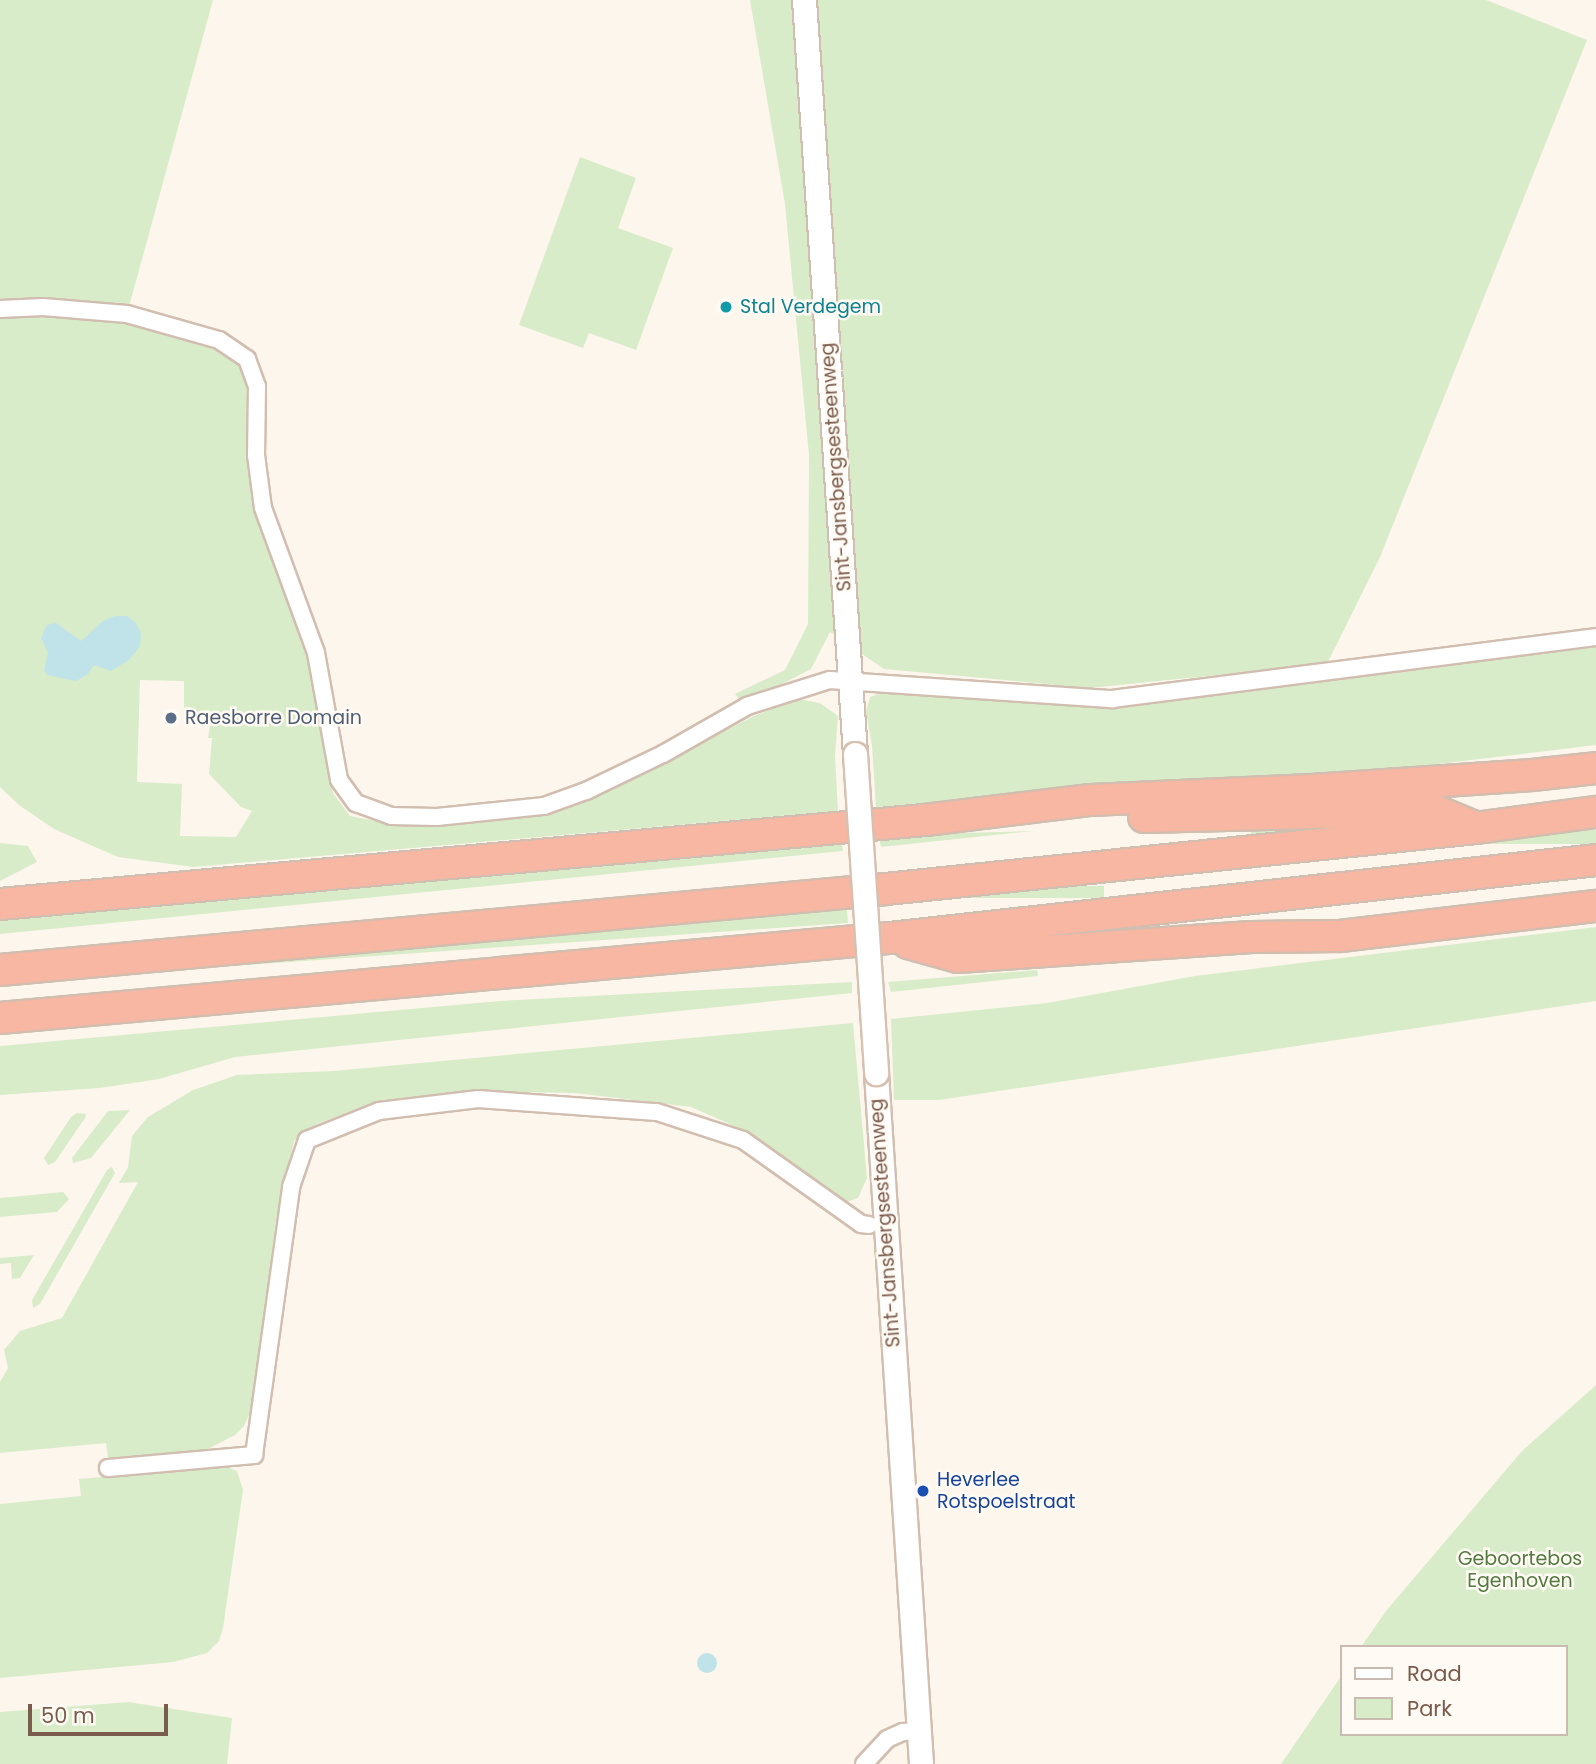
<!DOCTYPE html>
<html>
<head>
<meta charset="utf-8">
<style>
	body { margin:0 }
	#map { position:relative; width:1596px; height:1764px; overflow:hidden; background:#fdf6ec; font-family:Poppins,sans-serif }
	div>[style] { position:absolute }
	.green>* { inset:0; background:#d8ecc9; transform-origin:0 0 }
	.water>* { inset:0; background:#bfe3e8 }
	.round { border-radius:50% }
	.roads { filter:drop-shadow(2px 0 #d1beb0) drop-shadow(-2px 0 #d1beb0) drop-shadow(0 2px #d1beb0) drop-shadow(0 -2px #d1beb0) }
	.minor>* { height:16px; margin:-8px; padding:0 8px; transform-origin:8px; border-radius:8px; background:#fff }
	.secondary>* { height:23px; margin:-11.5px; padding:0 11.5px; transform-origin:11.5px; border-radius:11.5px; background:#fff }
	.motorway>* { height:30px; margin:-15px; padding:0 15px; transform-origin:15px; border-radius:15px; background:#f7b7a3 }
	.bridges { filter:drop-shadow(2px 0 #d6c0b0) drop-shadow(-2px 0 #d6c0b0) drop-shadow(0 2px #d6c0b0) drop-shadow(0 -2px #d6c0b0) }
	.secondary-bridge>* { height:23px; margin:-11.5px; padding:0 11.5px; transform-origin:11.5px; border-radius:11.5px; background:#fff }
	.dots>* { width:19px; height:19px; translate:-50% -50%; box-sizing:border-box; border:4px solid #fffaf3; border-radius:50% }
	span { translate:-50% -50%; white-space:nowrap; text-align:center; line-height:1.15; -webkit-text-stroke:5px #fffaf3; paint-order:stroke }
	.culture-label { font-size:19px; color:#0d838f }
	.left { translate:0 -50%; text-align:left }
	.street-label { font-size:19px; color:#7a5c4d }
	.service-label { font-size:19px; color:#4e5e75 }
	.transit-label { font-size:19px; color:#164399 }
	.park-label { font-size:19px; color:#537a41 }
	.legend { position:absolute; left:1340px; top:1645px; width:228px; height:91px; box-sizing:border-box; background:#fffaf3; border:2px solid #cabbb1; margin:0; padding:9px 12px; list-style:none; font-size:21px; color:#7a5c4d }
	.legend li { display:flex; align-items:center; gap:14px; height:35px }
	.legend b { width:35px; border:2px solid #cabbb1 }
	.scale { position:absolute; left:28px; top:1704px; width:140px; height:32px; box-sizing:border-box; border:4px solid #7a5c4d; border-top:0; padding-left:9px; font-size:21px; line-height:24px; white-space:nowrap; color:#7a5c4d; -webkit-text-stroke:5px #fffaf3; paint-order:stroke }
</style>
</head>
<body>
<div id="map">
	<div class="green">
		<div style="clip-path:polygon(evenodd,0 0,213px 0,127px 314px,121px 322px,228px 352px,238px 361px,247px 388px,246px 457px,254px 510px,310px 667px,333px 793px,350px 816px,401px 826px,545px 814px,633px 778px,754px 716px,798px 699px,820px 703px,838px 716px,835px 756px,838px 811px,193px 867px,118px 857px,54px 829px,19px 805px,0 787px,0 0,140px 680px,184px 681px,184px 710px,212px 715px,208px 738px,212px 738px,209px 774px,241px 807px,252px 811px,236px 837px,180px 836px,182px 784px,137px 782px,140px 680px)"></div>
		<div style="clip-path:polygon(750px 0,1486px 0,1587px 40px,1380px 557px,1327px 664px,1090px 688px,884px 669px,830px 632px,811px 669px,743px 704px,735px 694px,785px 670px,808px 624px,809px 455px,785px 204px)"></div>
		<div style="clip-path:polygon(580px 157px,636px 178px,618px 228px,673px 248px,636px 350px,589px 333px,583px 348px,519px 325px)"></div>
		<div style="clip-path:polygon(1596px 643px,1596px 745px,1388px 770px,876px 807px,872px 746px,866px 712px,870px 697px,881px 693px,1034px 700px)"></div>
		<div style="left:1596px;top:830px;width:14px;height:345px;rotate:90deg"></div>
		<div style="clip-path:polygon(1033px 831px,881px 847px,879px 839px,961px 833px)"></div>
		<div style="clip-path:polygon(841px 839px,843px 851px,0 934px,0 917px)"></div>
		<div style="clip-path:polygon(0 843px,28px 846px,37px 862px,0 881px)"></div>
		<div style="left:1104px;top:886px;width:12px;height:221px;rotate:90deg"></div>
		<div style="left:847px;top:910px;width:13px;height:850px;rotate:86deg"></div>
		<div style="clip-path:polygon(1596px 927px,1596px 1001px,939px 1100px,894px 1100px,891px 1019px,1047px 1003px,1195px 976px)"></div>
		<div style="clip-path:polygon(1037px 970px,1038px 976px,891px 992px,888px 982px)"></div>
		<div style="clip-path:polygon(852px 982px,852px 993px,235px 1057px,159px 1079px,100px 1088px,0 1095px,0 1046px,500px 1001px)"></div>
		<div style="clip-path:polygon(853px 1023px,867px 1178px,858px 1198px,846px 1202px,828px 1195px,765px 1144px,732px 1125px,691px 1107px,575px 1093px,475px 1091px,359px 1108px,317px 1124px,294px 1141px,276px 1219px,254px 1404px,244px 1426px,235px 1435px,206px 1450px,108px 1458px,106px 1443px,0 1453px,0 1382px,8px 1368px,4px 1350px,20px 1331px,62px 1318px,138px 1182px,119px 1183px,128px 1167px,132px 1136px,148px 1117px,193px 1090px,237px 1075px,333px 1071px)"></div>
		<div style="clip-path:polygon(130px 1110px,91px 1158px,73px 1163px,72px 1158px,108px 1111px)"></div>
		<div style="clip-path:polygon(77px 1113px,86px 1114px,85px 1118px,55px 1162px,48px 1165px,44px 1158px,71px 1117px)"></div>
		<div style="clip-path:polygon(112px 1167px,115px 1173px,40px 1304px,33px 1308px,32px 1300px,107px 1170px)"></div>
		<div style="clip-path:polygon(63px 1192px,69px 1199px,57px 1212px,0 1217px,0 1198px)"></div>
		<div style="clip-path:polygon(34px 1255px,20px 1278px,12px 1279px,11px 1263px,0 1264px,0 1258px)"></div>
		<div style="clip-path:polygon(1596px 1385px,1596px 1764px,1281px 1764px,1342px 1675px,1342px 1734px,1566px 1734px,1566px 1647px,1361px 1647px,1386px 1611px,1522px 1451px)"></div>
		<div style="clip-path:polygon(227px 1467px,237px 1471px,243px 1490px,223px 1628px,219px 1641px,207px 1653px,173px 1662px,0 1678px,0 1504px,81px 1496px,79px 1479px)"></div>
		<div style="clip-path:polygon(128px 1702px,232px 1718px,227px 1764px,0 1764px,0 1712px)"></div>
	</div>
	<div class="water">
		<div style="clip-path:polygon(115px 616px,127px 616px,135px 622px,141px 633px,140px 646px,129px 660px,111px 671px,94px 665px,88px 674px,76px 681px,47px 675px,44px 670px,48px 653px,41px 638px,47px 625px,56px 623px,81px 641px,103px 621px)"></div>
		<div class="round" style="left:697px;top:1653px;width:20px;height:20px"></div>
	</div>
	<div class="roads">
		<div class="minor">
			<div style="left:0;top:309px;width:43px;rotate:-2.7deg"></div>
			<div style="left:43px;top:307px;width:84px;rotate:4.8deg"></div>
			<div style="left:127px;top:314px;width:96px;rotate:15.8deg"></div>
			<div style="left:219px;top:340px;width:34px;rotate:34deg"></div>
			<div style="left:247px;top:359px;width:29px;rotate:70deg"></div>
			<div style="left:257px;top:386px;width:69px;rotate:90.8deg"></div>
			<div style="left:256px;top:455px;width:53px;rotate:82.5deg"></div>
			<div style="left:263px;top:508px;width:154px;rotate:69.9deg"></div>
			<div style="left:316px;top:653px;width:129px;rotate:79.7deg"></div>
			<div style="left:339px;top:780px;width:29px;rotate:54deg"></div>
			<div style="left:356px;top:803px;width:37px;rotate:20deg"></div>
			<div style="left:391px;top:816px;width:46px;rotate:1.2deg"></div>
			<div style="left:437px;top:817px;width:108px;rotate:-5.9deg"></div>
			<div style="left:544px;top:806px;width:45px;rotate:-19.7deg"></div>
			<div style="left:586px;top:791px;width:85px;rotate:-25.7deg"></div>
			<div style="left:663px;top:754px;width:97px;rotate:-29.7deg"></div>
			<div style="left:747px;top:706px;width:87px;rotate:-17.4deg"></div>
			<div style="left:830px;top:680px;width:283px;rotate:3.9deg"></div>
			<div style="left:1112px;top:699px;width:488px;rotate:-7.3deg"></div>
			<div style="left:108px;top:1468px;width:147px;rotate:-5.1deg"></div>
			<div style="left:254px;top:1455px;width:271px;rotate:-82.1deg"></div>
			<div style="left:291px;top:1187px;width:50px;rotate:-71.2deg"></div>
			<div style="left:307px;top:1140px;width:78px;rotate:-21.9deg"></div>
			<div style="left:379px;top:1111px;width:100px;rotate:-6.9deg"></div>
			<div style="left:478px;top:1099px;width:179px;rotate:4.2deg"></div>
			<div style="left:657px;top:1112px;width:90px;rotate:18deg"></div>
			<div style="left:743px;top:1140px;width:145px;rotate:35.4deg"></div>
			<div style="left:861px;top:1224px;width:8px;rotate:7deg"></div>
			<div style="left:864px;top:1764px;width:34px;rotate:-47deg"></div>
			<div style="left:887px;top:1739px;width:17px;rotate:-24deg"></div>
			<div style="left:903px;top:1732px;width:15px;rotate:-4deg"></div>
		</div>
		<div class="secondary">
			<div style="left:804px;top:0;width:756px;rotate:86.13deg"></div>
			<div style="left:876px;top:1073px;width:692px;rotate:86.27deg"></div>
		</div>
		<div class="motorway">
			<div style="left:1144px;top:817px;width:290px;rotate:-1.4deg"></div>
			<div style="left:1434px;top:810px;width:41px;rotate:22.8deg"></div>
			<div style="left:0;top:904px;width:929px;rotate:-5.19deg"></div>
			<div style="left:925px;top:820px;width:167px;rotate:-6.9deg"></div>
			<div style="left:1091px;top:800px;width:221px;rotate:-2.6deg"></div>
			<div style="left:1312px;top:790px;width:221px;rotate:-3.9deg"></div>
			<div style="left:1532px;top:775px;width:64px;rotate:-6.2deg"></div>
			<div style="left:908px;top:943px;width:52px;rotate:15.6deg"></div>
			<div style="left:958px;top:957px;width:294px;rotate:-3.9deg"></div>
			<div style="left:1251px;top:937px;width:89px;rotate:-0.6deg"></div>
			<div style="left:1340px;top:936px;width:258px;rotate:-6.7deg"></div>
			<div style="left:0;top:970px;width:890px;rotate:-5.22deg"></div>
			<div style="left:886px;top:889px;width:593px;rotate:-5.9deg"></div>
			<div style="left:1476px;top:828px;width:121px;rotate:-7.6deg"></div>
			<div style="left:0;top:1018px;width:894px;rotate:-5.14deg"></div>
			<div style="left:890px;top:938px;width:710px;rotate:-6.3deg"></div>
		</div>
	</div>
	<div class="bridges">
		<div class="secondary-bridge">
			<div style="left:855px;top:754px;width:320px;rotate:86.2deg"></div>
		</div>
	</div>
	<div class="dots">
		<div style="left:726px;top:307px;background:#0f9aa8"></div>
		<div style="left:171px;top:718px;background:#5c6f8a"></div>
		<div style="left:923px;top:1491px;background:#1a4fb4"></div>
	</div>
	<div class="culture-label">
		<span class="left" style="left:740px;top:307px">Stal Verdegem</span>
	</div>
	<div class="street-label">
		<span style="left:836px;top:467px;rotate:-94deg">Sint-Jansbergsesteenweg</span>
		<span style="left:885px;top:1223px;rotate:-94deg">Sint-Jansbergsesteenweg</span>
	</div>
	<div class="service-label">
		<span class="left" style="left:185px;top:718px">Raesborre Domain</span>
	</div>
	<div class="transit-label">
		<span class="left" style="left:937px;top:1491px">Heverlee<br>Rotspoelstraat</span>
	</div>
	<div class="park-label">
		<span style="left:1520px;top:1570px">Geboortebos<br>Egenhoven</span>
	</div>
	<ul class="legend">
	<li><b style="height:9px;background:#fff"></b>Road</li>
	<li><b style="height:19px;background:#d8ecc9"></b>Park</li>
	</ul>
	<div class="scale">50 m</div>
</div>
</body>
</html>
